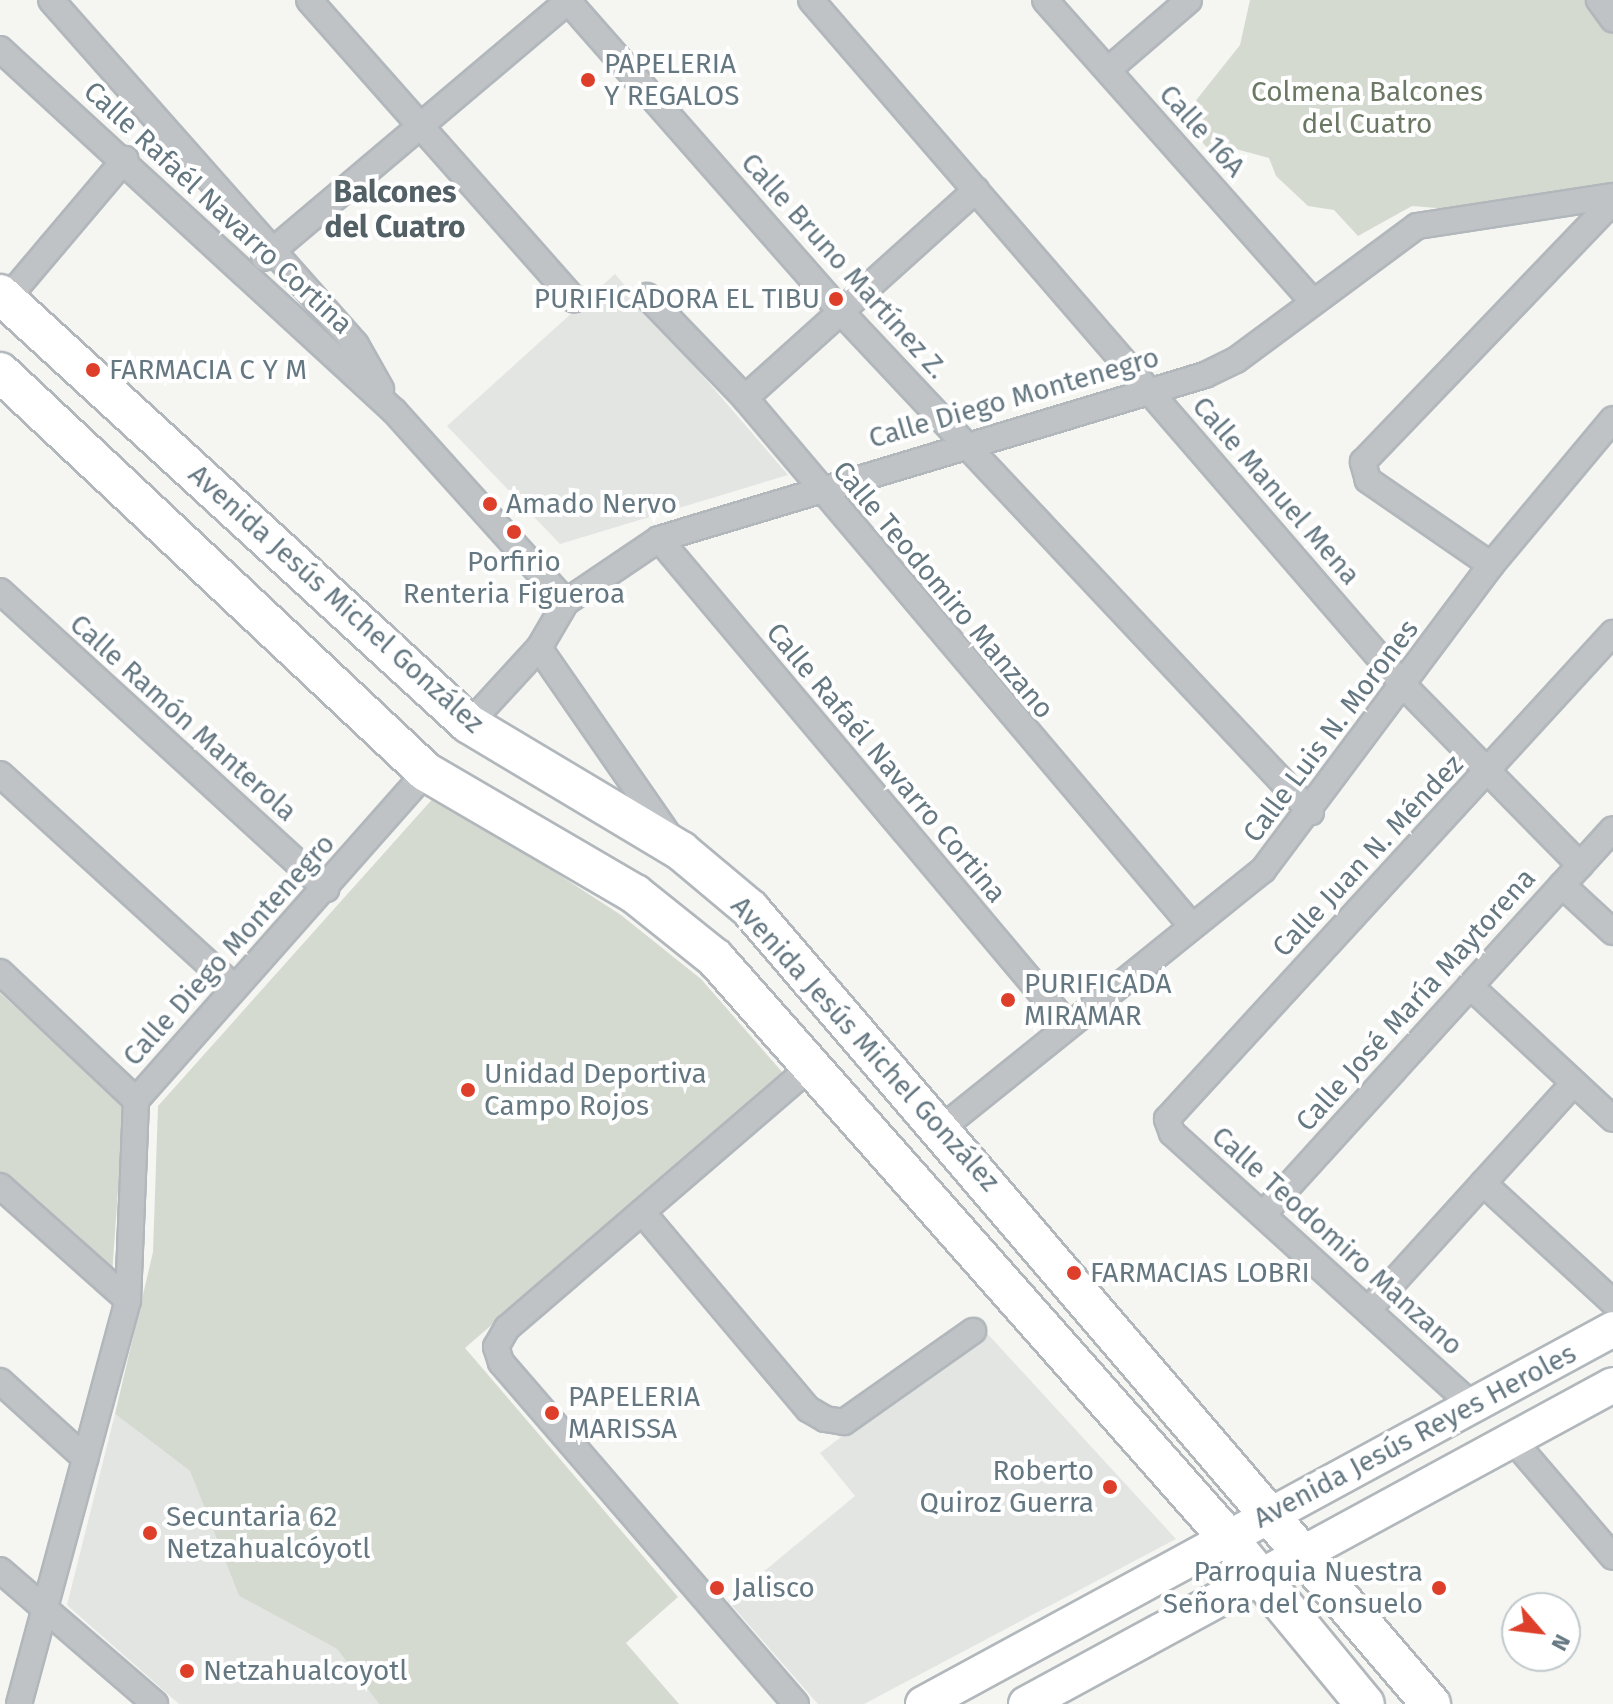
<!DOCTYPE html>
<html>
<head>
<meta charset="utf-8">
<style>
	body { margin:0 }
	#map { position:relative; width:1613px; height:1704px; overflow:hidden; background:#f5f5f2; font-family:"Fira Sans",sans-serif }
	div>[style] { position:absolute }
	.built>* { inset:0; background:#e3e5e3 }
	.green>* { inset:0; background:#d5dad1 }
	.roads { filter:drop-shadow(2px 0 #b1b7bb) drop-shadow(-2px 0 #b1b7bb) drop-shadow(0 2px #b1b7bb) drop-shadow(0 -2px #b1b7bb) }
	.street>* { height:24px; margin:-12px; padding:0 12px; transform-origin:12px; border-radius:12px; background:#bfc3c6 }
	.secondary>* { height:34px; margin:-17px; padding:0 17px; transform-origin:17px; border-radius:17px; background:#fff }
	.primary>* { height:38px; margin:-19px; padding:0 19px; transform-origin:19px; border-radius:19px; background:#fff }
	.dots>* { width:22px; height:22px; translate:-50% -50%; box-sizing:border-box; border:4px solid #fff; border-radius:50% }
	span { translate:-50% -50%; white-space:nowrap; text-align:center; line-height:1.15; -webkit-text-stroke:8px #fff; paint-order:stroke }
	.poi-label { font-size:28px; color:#657882 }
	.left { translate:0 -50%; text-align:left }
	.right { translate:-100% -50%; text-align:right }
	.park-label { font-size:28px; color:#6b7964 }
	.street-label { font-size:28px; color:#657882 }
	.neighbourhood-label { font-size:30px; color:#536167; font-weight:700 }
	.north { position:absolute; left:1501px; top:1592px; width:80px; height:80px; box-sizing:border-box; background:#fff; border:2px solid #c1c9cd; border-radius:50%; rotate:118deg; font-size:22px; font-weight:700; line-height:32px; text-align:center; color:#657882 }
	.north::after { content:''; display:block; margin:auto; width:28px; height:36px; background:#dd3f2a; clip-path:polygon(50% 0,100% 100%,50% 72%,0 100%) }
</style>
</head>
<body>
<div id="map">
	<div class="built">
		<div style="clip-path:polygon(615px 274px,788px 475px,560px 544px,447px 426px)"></div>
		<div style="clip-path:polygon(984px 1330px,1176px 1539px,864px 1704px,818px 1704px,728px 1601px,855px 1496px,820px 1453px)"></div>
		<div style="clip-path:polygon(115px 1414px,190px 1471px,239px 1596px,337px 1649px,379px 1704px,179px 1704px,67px 1605px)"></div>
	</div>
	<div class="green">
		<div style="clip-path:polygon(1250px 0,1613px 0,1613px 191px,1449px 209px,1412px 206px,1358px 236px,1334px 210px,1308px 206px,1276px 176px,1269px 158px,1236px 149px,1219px 162px,1182px 118px,1240px 45px)"></div>
		<div style="clip-path:polygon(436px 795px,621px 915px,701px 979px,783px 1073px,465px 1348px,678px 1597px,626px 1643px,679px 1704px,379px 1704px,337px 1649px,239px 1596px,190px 1471px,115px 1414px,153px 1252px,158px 1106px)"></div>
		<div style="clip-path:polygon(0 993px,124px 1105px,112px 1275px,0 1174px)"></div>
	</div>
	<div class="roads">
		<div class="street">
			<div style="left:51px;top:0;width:460px;rotate:48.5deg"></div>
			<div style="left:356px;top:345px;width:51px;rotate:60.4deg"></div>
			<div style="left:309px;top:0;width:400px;rotate:48.5deg"></div>
			<div style="left:567px;top:0;width:417px;rotate:48.7deg"></div>
			<div style="left:842px;top:313px;width:685px;rotate:46.78deg"></div>
			<div style="left:811px;top:0;width:908px;rotate:49.15deg"></div>
			<div style="left:1405px;top:687px;width:250px;rotate:45.5deg"></div>
			<div style="left:1045px;top:0;width:404px;rotate:48.4deg"></div>
			<div style="left:1599px;top:0;width:24px;rotate:54deg"></div>
			<div style="left:0;top:49px;width:535px;rotate:42.58deg"></div>
			<div style="left:394px;top:411px;width:257px;rotate:48deg"></div>
			<div style="left:1108px;top:70px;width:107px;rotate:-40.8deg"></div>
			<div style="left:264px;top:258px;width:399px;rotate:-40.2deg"></div>
			<div style="left:647px;top:296px;width:141px;rotate:46.1deg"></div>
			<div style="left:745px;top:398px;width:690px;rotate:49.76deg"></div>
			<div style="left:6px;top:300px;width:185px;rotate:-49.8deg"></div>
			<div style="left:745px;top:398px;width:311px;rotate:-42deg"></div>
			<div style="left:659px;top:539px;width:635px;rotate:49.92deg"></div>
			<div style="left:1491px;top:565px;width:150px;rotate:-145.4deg"></div>
			<div style="left:1368px;top:480px;width:19px;rotate:-106deg"></div>
			<div style="left:1363px;top:462px;width:361px;rotate:-46.2deg"></div>
			<div style="left:0;top:591px;width:442px;rotate:42.4deg"></div>
			<div style="left:539px;top:648px;width:234px;rotate:55.3deg"></div>
			<div style="left:469px;top:724px;width:103px;rotate:-47.4deg"></div>
			<div style="left:539px;top:648px;width:53px;rotate:-59.6deg"></div>
			<div style="left:566px;top:602px;width:112px;rotate:-34.1deg"></div>
			<div style="left:659px;top:539px;width:570px;rotate:-16.72deg"></div>
			<div style="left:1205px;top:375px;width:34px;rotate:-26deg"></div>
			<div style="left:1236px;top:360px;width:225px;rotate:-36.5deg"></div>
			<div style="left:1417px;top:226px;width:198px;rotate:-8.7deg"></div>
			<div style="left:0;top:774px;width:316px;rotate:42.3deg"></div>
			<div style="left:1562px;top:885px;width:69px;rotate:42.7deg"></div>
			<div style="left:0;top:972px;width:187px;rotate:43.3deg"></div>
			<div style="left:1470px;top:986px;width:195px;rotate:42.9deg"></div>
			<div style="left:942px;top:1128px;width:412px;rotate:-38.8deg"></div>
			<div style="left:1263px;top:870px;width:381px;rotate:-53.2deg"></div>
			<div style="left:1491px;top:565px;width:190px;rotate:-50.1deg"></div>
			<div style="left:1483px;top:1183px;width:176px;rotate:42.5deg"></div>
			<div style="left:0;top:1186px;width:171px;rotate:41.7deg"></div>
			<div style="left:642px;top:1212px;width:258px;rotate:49.9deg"></div>
			<div style="left:808px;top:1409px;width:20px;rotate:30deg"></div>
			<div style="left:825px;top:1419px;width:19px;rotate:9deg"></div>
			<div style="left:844px;top:1422px;width:158px;rotate:-35.2deg"></div>
			<div style="left:1265px;top:1212px;width:517px;rotate:-47.74deg"></div>
			<div style="left:1369px;top:1309px;width:305px;rotate:-47.8deg"></div>
			<div style="left:0;top:1381px;width:115px;rotate:42.2deg"></div>
			<div style="left:1472px;top:1405px;width:405px;rotate:-137.8deg"></div>
			<div style="left:1172px;top:1133px;width:15px;rotate:-110deg"></div>
			<div style="left:1167px;top:1119px;width:660px;rotate:-47.46deg"></div>
			<div style="left:1512px;top:1439px;width:155px;rotate:49.4deg"></div>
			<div style="left:0;top:1570px;width:205px;rotate:40.8deg"></div>
			<div style="left:19px;top:1704px;width:418px;rotate:-74.9deg"></div>
			<div style="left:128px;top:1300px;width:200px;rotate:-87.7deg"></div>
			<div style="left:136px;top:1100px;width:438px;rotate:-48.5deg"></div>
			<div style="left:796px;top:1704px;width:452px;rotate:-130.8deg"></div>
			<div style="left:501px;top:1362px;width:16px;rotate:-108deg"></div>
			<div style="left:496px;top:1347px;width:22px;rotate:-60deg"></div>
			<div style="left:507px;top:1328px;width:400px;rotate:-40.7deg"></div>
		</div>
		<div class="secondary">
			<div style="left:923px;top:1704px;width:785px;rotate:-28.52deg"></div>
			<div style="left:1026px;top:1704px;width:668px;rotate:-28.52deg"></div>
		</div>
		<div class="primary">
			<div style="left:0;top:294px;width:636px;rotate:42.52deg"></div>
			<div style="left:469px;top:724px;width:247px;rotate:30.9deg"></div>
			<div style="left:681px;top:851px;width:90px;rotate:40deg"></div>
			<div style="left:750px;top:909px;width:1047px;rotate:49.42deg"></div>
			<div style="left:0;top:372px;width:584px;rotate:43.2deg"></div>
			<div style="left:426px;top:772px;width:242px;rotate:30.3deg"></div>
			<div style="left:635px;top:894px;width:102px;rotate:38.7deg"></div>
			<div style="left:715px;top:958px;width:774px;rotate:48.51deg"></div>
			<div style="left:1228px;top:1538px;width:215px;rotate:50.5deg"></div>
		</div>
	</div>
	<div class="dots">
		<div style="left:588px;top:80px;background:#dd3f2a"></div>
		<div style="left:836px;top:299px;background:#dd3f2a"></div>
		<div style="left:93px;top:370px;background:#dd3f2a"></div>
		<div style="left:490px;top:504px;background:#dd3f2a"></div>
		<div style="left:514px;top:532px;background:#dd3f2a"></div>
		<div style="left:1008px;top:1000px;background:#dd3f2a"></div>
		<div style="left:468px;top:1090px;background:#dd3f2a"></div>
		<div style="left:1074px;top:1273px;background:#dd3f2a"></div>
		<div style="left:552px;top:1413px;background:#dd3f2a"></div>
		<div style="left:1110px;top:1487px;background:#dd3f2a"></div>
		<div style="left:150px;top:1533px;background:#dd3f2a"></div>
		<div style="left:717px;top:1588px;background:#dd3f2a"></div>
		<div style="left:1439px;top:1588px;background:#dd3f2a"></div>
		<div style="left:187px;top:1671px;background:#dd3f2a"></div>
	</div>
	<div class="poi-label">
		<span class="left" style="left:604px;top:80px">PAPELERIA<br>Y REGALOS</span>
		<span class="right" style="left:820px;top:299px">PURIFICADORA EL TIBU</span>
		<span class="left" style="left:109px;top:370px">FARMACIA C Y M</span>
		<span class="left" style="left:506px;top:504px">Amado Nervo</span>
		<span style="left:514px;top:578px">Porfirio<br>Renteria Figueroa</span>
		<span class="left" style="left:1024px;top:1000px">PURIFICADA<br>MIRAMAR</span>
		<span class="left" style="left:484px;top:1090px">Unidad Deportiva<br>Campo Rojos</span>
		<span class="left" style="left:1090px;top:1273px">FARMACIAS LOBRI</span>
		<span class="left" style="left:568px;top:1413px">PAPELERIA<br>MARISSA</span>
		<span class="right" style="left:1094px;top:1487px">Roberto<br>Quiroz Guerra</span>
		<span class="left" style="left:166px;top:1533px">Secuntaria 62<br>Netzahualcóyotl</span>
		<span class="right" style="left:1423px;top:1588px">Parroquia Nuestra<br>Señora del Consuelo</span>
		<span class="left" style="left:733px;top:1588px">Jalisco</span>
		<span class="left" style="left:203px;top:1671px">Netzahualcoyotl</span>
	</div>
	<div class="park-label">
		<span style="left:1367px;top:108px">Colmena Balcones<br>del Cuatro</span>
	</div>
	<div class="street-label">
		<span style="left:1202px;top:131px;rotate:48deg">Calle 16A</span>
		<span style="left:218px;top:208px;rotate:43deg">Calle Rafaél Navarro Cortina</span>
		<span style="left:844px;top:266px;rotate:48deg">Calle Bruno Martínez Z.</span>
		<span style="left:1014px;top:398px;rotate:-16deg">Calle Diego Montenegro</span>
		<span style="left:1276px;top:491px;rotate:49deg">Calle Manuel Mena</span>
		<span style="left:943px;top:590px;rotate:50deg">Calle Teodomiro Manzano</span>
		<span style="left:336px;top:599px;rotate:42deg">Avenida Jesús Michel González</span>
		<span style="left:183px;top:718px;rotate:42deg">Calle Ramón Manterola</span>
		<span style="left:1331px;top:731px;rotate:-53deg">Calle Luis N. Morones</span>
		<span style="left:886px;top:763px;rotate:50deg">Calle Rafaél Navarro Cortina</span>
		<span style="left:1368px;top:856px;rotate:-47deg">Calle Juan N. Méndez</span>
		<span style="left:229px;top:950px;rotate:-48deg">Calle Diego Montenegro</span>
		<span style="left:1416px;top:1000px;rotate:-48deg">Calle José María Maytorena</span>
		<span style="left:865px;top:1044px;rotate:48deg">Avenida Jesús Michel González</span>
		<span style="left:1337px;top:1241px;rotate:42deg">Calle Teodomiro Manzano</span>
		<span style="left:1415px;top:1436px;rotate:-28deg">Avenida Jesús Reyes Heroles</span>
	</div>
	<div class="neighbourhood-label">
		<span style="left:395px;top:209px">Balcones<br>del Cuatro</span>
	</div>
	<div class="north">N</div>
</div>
</body>
</html>
